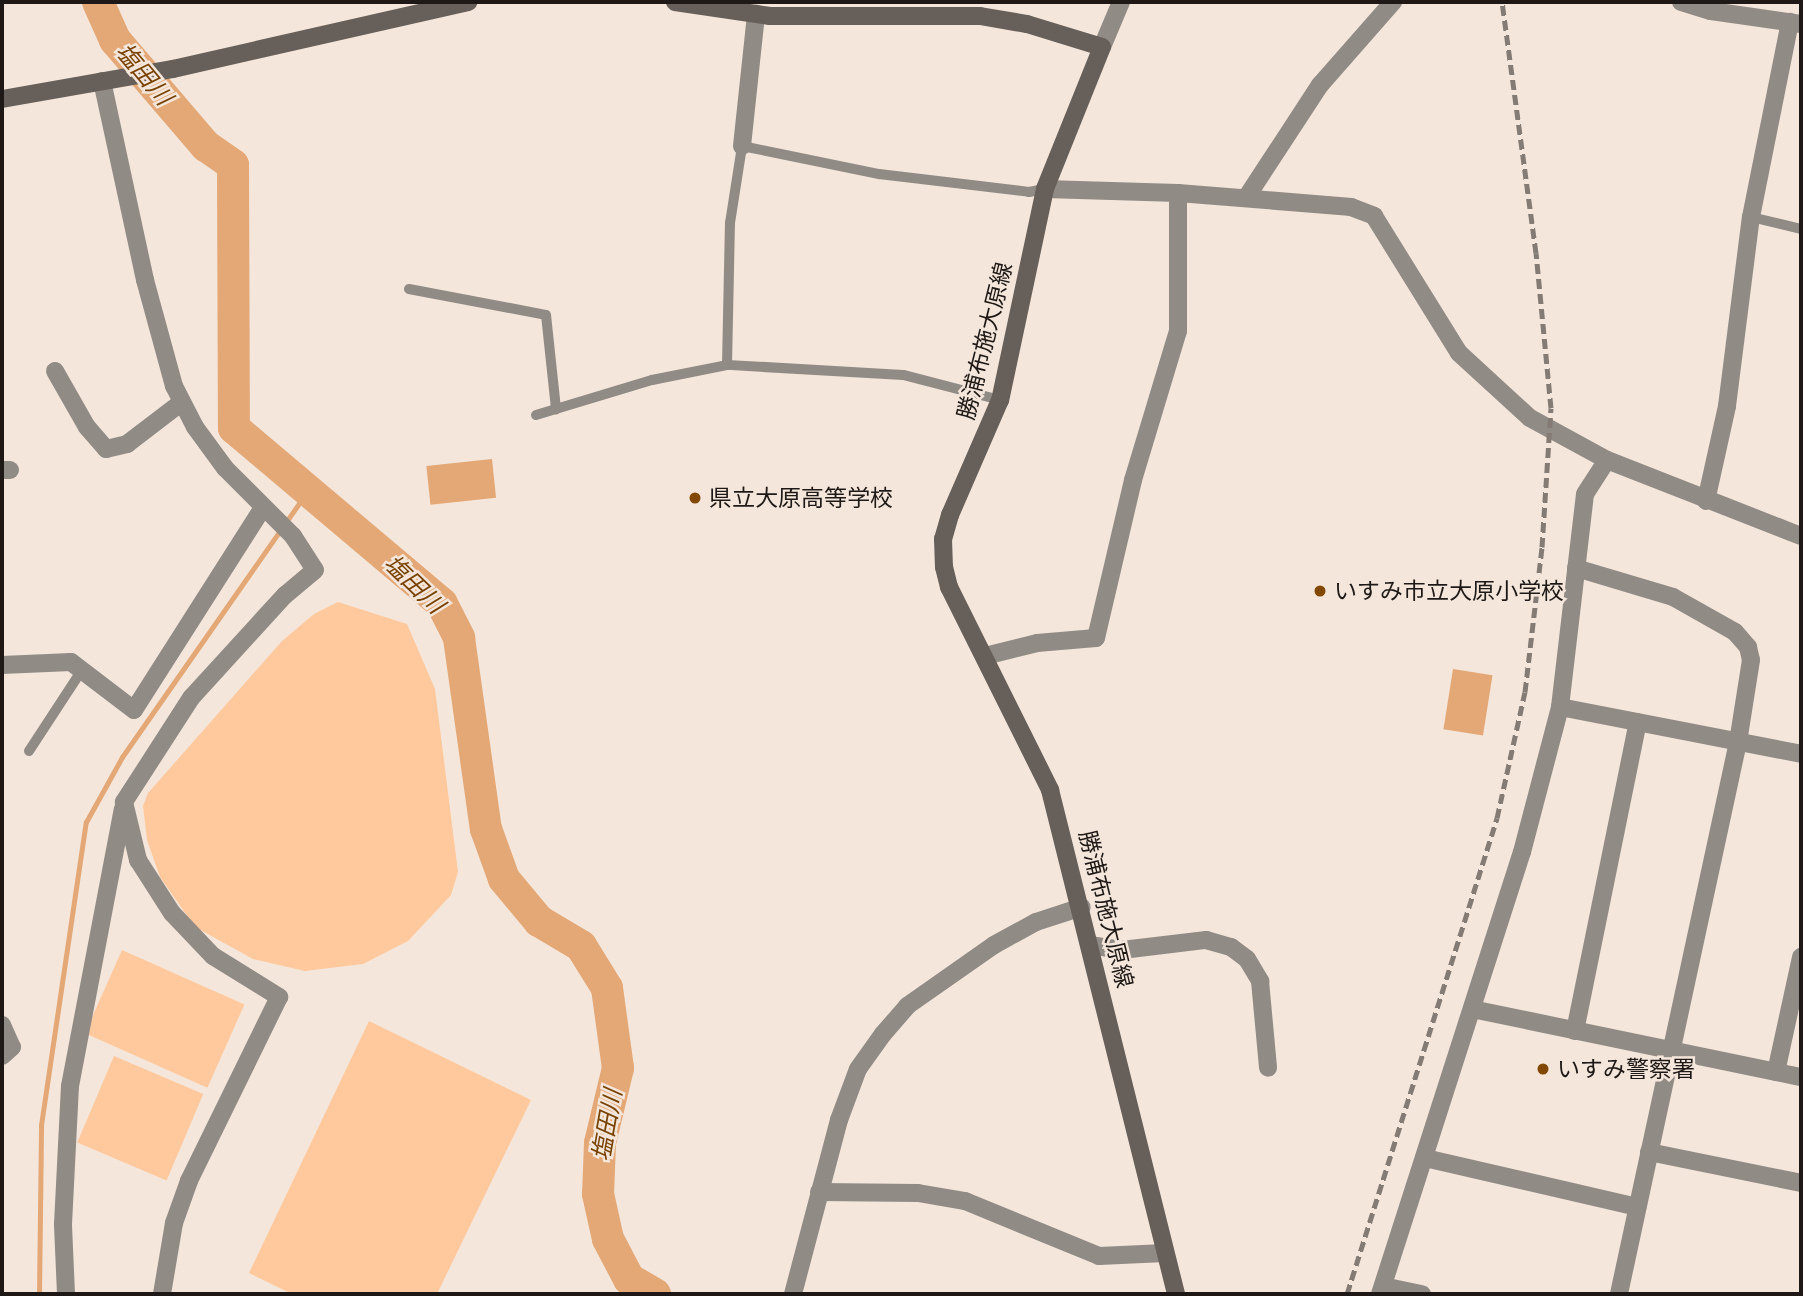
<!DOCTYPE html>
<html>
<head>
<meta charset="utf-8">
<style>
	body { margin:0 }
	#map { position:relative; width:1803px; height:1296px; overflow:hidden; background:#f4e6db; font-family:Inter,"Noto Sans JP",sans-serif }
	div>[style] { position:absolute }
	.green>* { inset:0; background:#ffc99d; transform-origin:0 0 }
	.water>* { inset:0; background:#e4a876; transform-origin:0 0 }
	.stream>* { height:5px; margin:-2.5px; padding:0 2.5px; transform-origin:2.5px; border-radius:2.5px; background:#e4a876 }
	.river>* { height:32px; margin:-16px; padding:0 16px; transform-origin:16px; border-radius:16px; background:#e4a876 }
	.service>* { height:10px; margin:-5px; padding:0 5px; transform-origin:5px; border-radius:5px; background:#918b86 }
	.minor>* { height:18px; margin:-9px; padding:0 9px; transform-origin:9px; border-radius:9px; background:#918b86 }
	.tertiary>* { height:18px; margin:-9px; padding:0 9px; transform-origin:9px; border-radius:9px; background:#918b86 }
	.secondary>* { height:18px; margin:-9px; padding:0 9px; transform-origin:9px; border-radius:9px; background:#675f59 }
	.rail>* { height:5px; margin-top:-2.5px; transform-origin:0; background:repeating-linear-gradient(90deg,#847b74 0 10px,transparent 0 15px) }
	.dots>* { width:19px; height:19px; translate:-50% -50%; box-sizing:border-box; border:4px solid #f4e6db; border-radius:50% }
	span { translate:-50% -50%; white-space:nowrap; text-align:center; line-height:1.15; -webkit-text-stroke:5px #f4e6db; paint-order:stroke }
	.street-label { font-size:23px; color:#1e1916 }
	.poi-label { font-size:23px; color:#1e1916 }
	.left { translate:0 -50%; text-align:left }
	.water-label { font-size:24px; color:#784200; font-style:italic }
	.frame { position:absolute; inset:0; border:4px solid #1e1916; pointer-events:none }
</style>
</head>
<body>
<div id="map">
	<div class="green">
		<div style="clip-path:polygon(338px 602px,407px 624px,435px 689px,458px 872px,451px 895px,408px 941px,363px 964px,305px 971px,253px 959px,195px 927px,160px 877px,147px 840px,143px 806px,148px 793px,282px 641px,314px 614px)"></div>
		<div style="left:122px;top:950px;width:134px;height:91px;rotate:24deg"></div>
		<div style="clip-path:polygon(369px 1021px,531px 1100px,437px 1294px,292px 1294px,249px 1273px)"></div>
		<div style="left:114px;top:1056px;width:97px;height:94px;rotate:23deg"></div>
	</div>
	<div class="water">
		<div style="left:492px;top:459px;width:39px;height:66px;rotate:84deg"></div>
		<div style="left:1453px;top:669px;width:40px;height:61px;rotate:9deg"></div>
	</div>
	<div class="stream">
		<div style="left:39px;top:1294px;width:169px;rotate:-89.3deg"></div>
		<div style="left:41px;top:1125px;width:306px;rotate:-81.6deg"></div>
		<div style="left:86px;top:822px;width:74px;rotate:-61deg"></div>
		<div style="left:122px;top:757px;width:322px;rotate:-55.1deg"></div>
	</div>
	<div class="river">
		<div style="left:98px;top:2px;width:42px;rotate:65.9deg"></div>
		<div style="left:115px;top:40px;width:140px;rotate:49.4deg"></div>
		<div style="left:206px;top:146px;width:33px;rotate:35deg"></div>
		<div style="left:233px;top:165px;width:263px;rotate:89.8deg"></div>
		<div style="left:234px;top:428px;width:272px;rotate:40.2deg"></div>
		<div style="left:442px;top:604px;width:38px;rotate:63deg"></div>
		<div style="left:459px;top:638px;width:193px;rotate:82deg"></div>
		<div style="left:486px;top:829px;width:53px;rotate:70.2deg"></div>
		<div style="left:504px;top:879px;width:55px;rotate:50.2deg"></div>
		<div style="left:539px;top:921px;width:49px;rotate:30.8deg"></div>
		<div style="left:581px;top:946px;width:49px;rotate:58.2deg"></div>
		<div style="left:607px;top:988px;width:81px;rotate:82.2deg"></div>
		<div style="left:618px;top:1068px;width:77px;rotate:103.5deg"></div>
		<div style="left:600px;top:1143px;width:51px;rotate:92.2deg"></div>
		<div style="left:598px;top:1194px;width:46px;rotate:77.5deg"></div>
		<div style="left:608px;top:1239px;width:45px;rotate:62.3deg"></div>
		<div style="left:629px;top:1279px;width:30px;rotate:30deg"></div>
	</div>
	<div class="service">
		<div style="left:1751px;top:217px;width:51px;rotate:13.5deg"></div>
		<div style="left:409px;top:289px;width:139px;rotate:10.7deg"></div>
		<div style="left:546px;top:315px;width:95px;rotate:83.9deg"></div>
		<div style="left:1000px;top:400px;width:100px;rotate:-165.5deg"></div>
		<div style="left:903px;top:375px;width:176px;rotate:-176.7deg"></div>
		<div style="left:727px;top:365px;width:142px;rotate:-88.8deg"></div>
		<div style="left:730px;top:223px;width:78px;rotate:-81.1deg"></div>
		<div style="left:742px;top:146px;width:140px;rotate:11.6deg"></div>
		<div style="left:879px;top:174px;width:151px;rotate:6.8deg"></div>
		<div style="left:1029px;top:192px;width:16px;rotate:-11deg"></div>
		<div style="left:536px;top:415px;width:121px;rotate:-16.8deg"></div>
		<div style="left:652px;top:380px;width:76px;rotate:-11.3deg"></div>
		<div style="left:29px;top:751px;width:97px;rotate:-56.8deg"></div>
	</div>
	<div class="minor">
		<div style="left:1681px;top:2px;width:31px;rotate:17deg"></div>
		<div style="left:1711px;top:11px;width:91px;rotate:8.2deg"></div>
		<div style="left:102px;top:81px;width:204px;rotate:77.8deg"></div>
		<div style="left:145px;top:280px;width:110px;rotate:74.7deg"></div>
		<div style="left:174px;top:386px;width:46px;rotate:62.9deg"></div>
		<div style="left:195px;top:427px;width:51px;rotate:53.8deg"></div>
		<div style="left:225px;top:468px;width:96px;rotate:45deg"></div>
		<div style="left:293px;top:536px;width:40px;rotate:57.1deg"></div>
		<div style="left:315px;top:570px;width:39px;rotate:140deg"></div>
		<div style="left:285px;top:595px;width:139px;rotate:132.4deg"></div>
		<div style="left:191px;top:698px;width:124px;rotate:122.8deg"></div>
		<div style="left:124px;top:802px;width:60px;rotate:76.4deg"></div>
		<div style="left:138px;top:860px;width:63px;rotate:57.3deg"></div>
		<div style="left:172px;top:913px;width:59px;rotate:46.4deg"></div>
		<div style="left:213px;top:956px;width:78px;rotate:31.8deg"></div>
		<div style="left:279px;top:997px;width:205px;rotate:116.1deg"></div>
		<div style="left:189px;top:1181px;width:45px;rotate:109.7deg"></div>
		<div style="left:174px;top:1223px;width:72px;rotate:99.6deg"></div>
		<div style="left:742px;top:146px;width:133px;rotate:-83.9deg"></div>
		<div style="left:1045px;top:189px;width:133px;rotate:1.7deg"></div>
		<div style="left:1178px;top:193px;width:174px;rotate:4.6deg"></div>
		<div style="left:1351px;top:207px;width:25px;rotate:21deg"></div>
		<div style="left:1374px;top:216px;width:161px;rotate:58.2deg"></div>
		<div style="left:1459px;top:353px;width:96px;rotate:42.5deg"></div>
		<div style="left:1530px;top:418px;width:88px;rotate:28.6deg"></div>
		<div style="left:1607px;top:460px;width:208px;rotate:21.4deg"></div>
		<div style="left:1246px;top:198px;width:135px;rotate:-56.8deg"></div>
		<div style="left:1320px;top:85px;width:111px;rotate:-48.7deg"></div>
		<div style="left:55px;top:371px;width:64px;rotate:60.3deg"></div>
		<div style="left:87px;top:427px;width:29px;rotate:49deg"></div>
		<div style="left:106px;top:449px;width:22px;rotate:-13deg"></div>
		<div style="left:127px;top:444px;width:69px;rotate:-37.4deg"></div>
		<div style="left:2px;top:470px;width:8px"></div>
		<div style="left:1706px;top:501px;width:97px;rotate:-77.5deg"></div>
		<div style="left:1727px;top:406px;width:191px;rotate:-82.8deg"></div>
		<div style="left:1751px;top:217px;width:199px;rotate:-78.7deg"></div>
		<div style="left:1576px;top:568px;width:101px;rotate:16.6deg"></div>
		<div style="left:1673px;top:597px;width:71px;rotate:29.4deg"></div>
		<div style="left:1735px;top:632px;width:20px;rotate:49deg"></div>
		<div style="left:1748px;top:647px;width:13px;rotate:77deg"></div>
		<div style="left:1751px;top:660px;width:83px;rotate:99deg"></div>
		<div style="left:1738px;top:742px;width:565px;rotate:102.17deg"></div>
		<div style="left:985px;top:656px;width:54px;rotate:-14deg"></div>
		<div style="left:1037px;top:643px;width:59px;rotate:-4.8deg"></div>
		<div style="left:1096px;top:638px;width:162px;rotate:-76.8deg"></div>
		<div style="left:1133px;top:480px;width:156px;rotate:-73.2deg"></div>
		<div style="left:1178px;top:331px;width:138px;rotate:-90deg"></div>
		<div style="left:2px;top:665px;width:69px;rotate:-2.5deg"></div>
		<div style="left:71px;top:662px;width:79px;rotate:37.3deg"></div>
		<div style="left:134px;top:710px;width:238px;rotate:-57.5deg"></div>
		<div style="left:1560px;top:707px;width:246px;rotate:11deg"></div>
		<div style="left:1090px;top:945px;width:32px;rotate:9deg"></div>
		<div style="left:1122px;top:950px;width:85px;rotate:-6.8deg"></div>
		<div style="left:1206px;top:940px;width:26px;rotate:16deg"></div>
		<div style="left:1231px;top:947px;width:20px;rotate:37deg"></div>
		<div style="left:1247px;top:959px;width:26px;rotate:59deg"></div>
		<div style="left:1260px;top:981px;width:87px;rotate:84.7deg"></div>
		<div style="left:1472px;top:1009px;width:336px;rotate:11.7deg"></div>
		<div style="left:2px;top:1025px;width:24px;rotate:66deg"></div>
		<div style="left:12px;top:1047px;width:13px;rotate:138deg"></div>
		<div style="left:1575px;top:1031px;width:315px;rotate:-78.5deg"></div>
		<div style="left:1776px;top:1072px;width:118px;rotate:-77.7deg"></div>
		<div style="left:1649px;top:1152px;width:155px;rotate:11.5deg"></div>
		<div style="left:1425px;top:1158px;width:218px;rotate:13deg"></div>
		<div style="left:819px;top:1192px;width:99px;rotate:0.6deg"></div>
		<div style="left:918px;top:1193px;width:48px;rotate:9.7deg"></div>
		<div style="left:965px;top:1201px;width:145px;rotate:22.3deg"></div>
		<div style="left:1099px;top:1256px;width:66px;rotate:-2.6deg"></div>
		<div style="left:1383px;top:1286px;width:40px;rotate:12deg"></div>
		<div style="left:66px;top:1294px;width:70px;rotate:-92.5deg"></div>
		<div style="left:63px;top:1224px;width:138px;rotate:-87.1deg"></div>
		<div style="left:70px;top:1086px;width:282px;rotate:-79.2deg"></div>
		<div style="left:793px;top:1294px;width:180px;rotate:-75.2deg"></div>
		<div style="left:839px;top:1120px;width:54px;rotate:-69.6deg"></div>
		<div style="left:858px;top:1069px;width:43px;rotate:-54.5deg"></div>
		<div style="left:883px;top:1034px;width:37px;rotate:-49deg"></div>
		<div style="left:907px;top:1006px;width:106px;rotate:-35deg"></div>
		<div style="left:994px;top:945px;width:48px;rotate:-28.7deg"></div>
		<div style="left:1036px;top:922px;width:48px;rotate:-18.1deg"></div>
		<div style="left:1380px;top:1294px;width:464px;rotate:-72.2deg"></div>
		<div style="left:1522px;top:852px;width:150px;rotate:-75.3deg"></div>
		<div style="left:1560px;top:707px;width:214px;rotate:-83.3deg"></div>
		<div style="left:1585px;top:494px;width:40px;rotate:-57.1deg"></div>
	</div>
	<div class="tertiary">
		<div style="left:1102px;top:47px;width:49px;rotate:-67.1deg"></div>
	</div>
	<div class="secondary">
		<div style="left:675px;top:2px;width:96px;rotate:8.4deg"></div>
		<div style="left:770px;top:16px;width:210px"></div>
		<div style="left:980px;top:16px;width:48px;rotate:9.7deg"></div>
		<div style="left:1027px;top:24px;width:78px;rotate:17deg"></div>
		<div style="left:1102px;top:47px;width:153px;rotate:111.9deg"></div>
		<div style="left:1045px;top:189px;width:216px;rotate:102deg"></div>
		<div style="left:1000px;top:400px;width:125px;rotate:113.5deg"></div>
		<div style="left:950px;top:515px;width:25px;rotate:106deg"></div>
		<div style="left:943px;top:539px;width:28px;rotate:88deg"></div>
		<div style="left:944px;top:567px;width:21px;rotate:76deg"></div>
		<div style="left:949px;top:587px;width:227px;rotate:63.5deg"></div>
		<div style="left:1050px;top:790px;width:520px;rotate:75.96deg"></div>
		<div style="left:2px;top:99px;width:174px;rotate:-10deg"></div>
		<div style="left:173px;top:69px;width:303px;rotate:-12.8deg"></div>
	</div>
	<div class="rail">
		<div style="left:1347px;top:1294px;width:499px;rotate:-72.5deg"></div>
		<div style="left:1497px;top:818px;width:129px;rotate:-77.5deg"></div>
		<div style="left:1525px;top:692px;width:146px;rotate:-83.3deg"></div>
		<div style="left:1542px;top:547px;width:139px;rotate:-86.3deg"></div>
		<div style="left:1551px;top:408px;width:156px;rotate:-95.5deg"></div>
		<div style="left:1536px;top:253px;width:253px;rotate:-97.7deg"></div>
	</div>
	<div class="dots">
		<div style="left:695px;top:498px;background:#834800"></div>
		<div style="left:1320px;top:591px;background:#834800"></div>
		<div style="left:1543px;top:1069px;background:#834800"></div>
	</div>
	<div class="street-label">
		<span style="left:985px;top:341px;rotate:-76deg">勝浦布施大原線</span>
		<span style="left:1106px;top:909px;rotate:76deg">勝浦布施大原線</span>
	</div>
	<div class="poi-label">
		<span class="left" style="left:709px;top:498px">県立大原高等学校</span>
		<span class="left" style="left:1334px;top:591px">いすみ市立大原小学校</span>
		<span class="left" style="left:1557px;top:1069px">いすみ警察署</span>
	</div>
	<div class="water-label">
		<span style="left:144px;top:74px;rotate:50deg">塩田川</span>
		<span style="left:414px;top:584px;rotate:44deg">塩田川</span>
		<span style="left:607px;top:1125px;rotate:-80deg">塩田川</span>
	</div>
	<div class="frame"></div>
</div>
</body>
</html>
